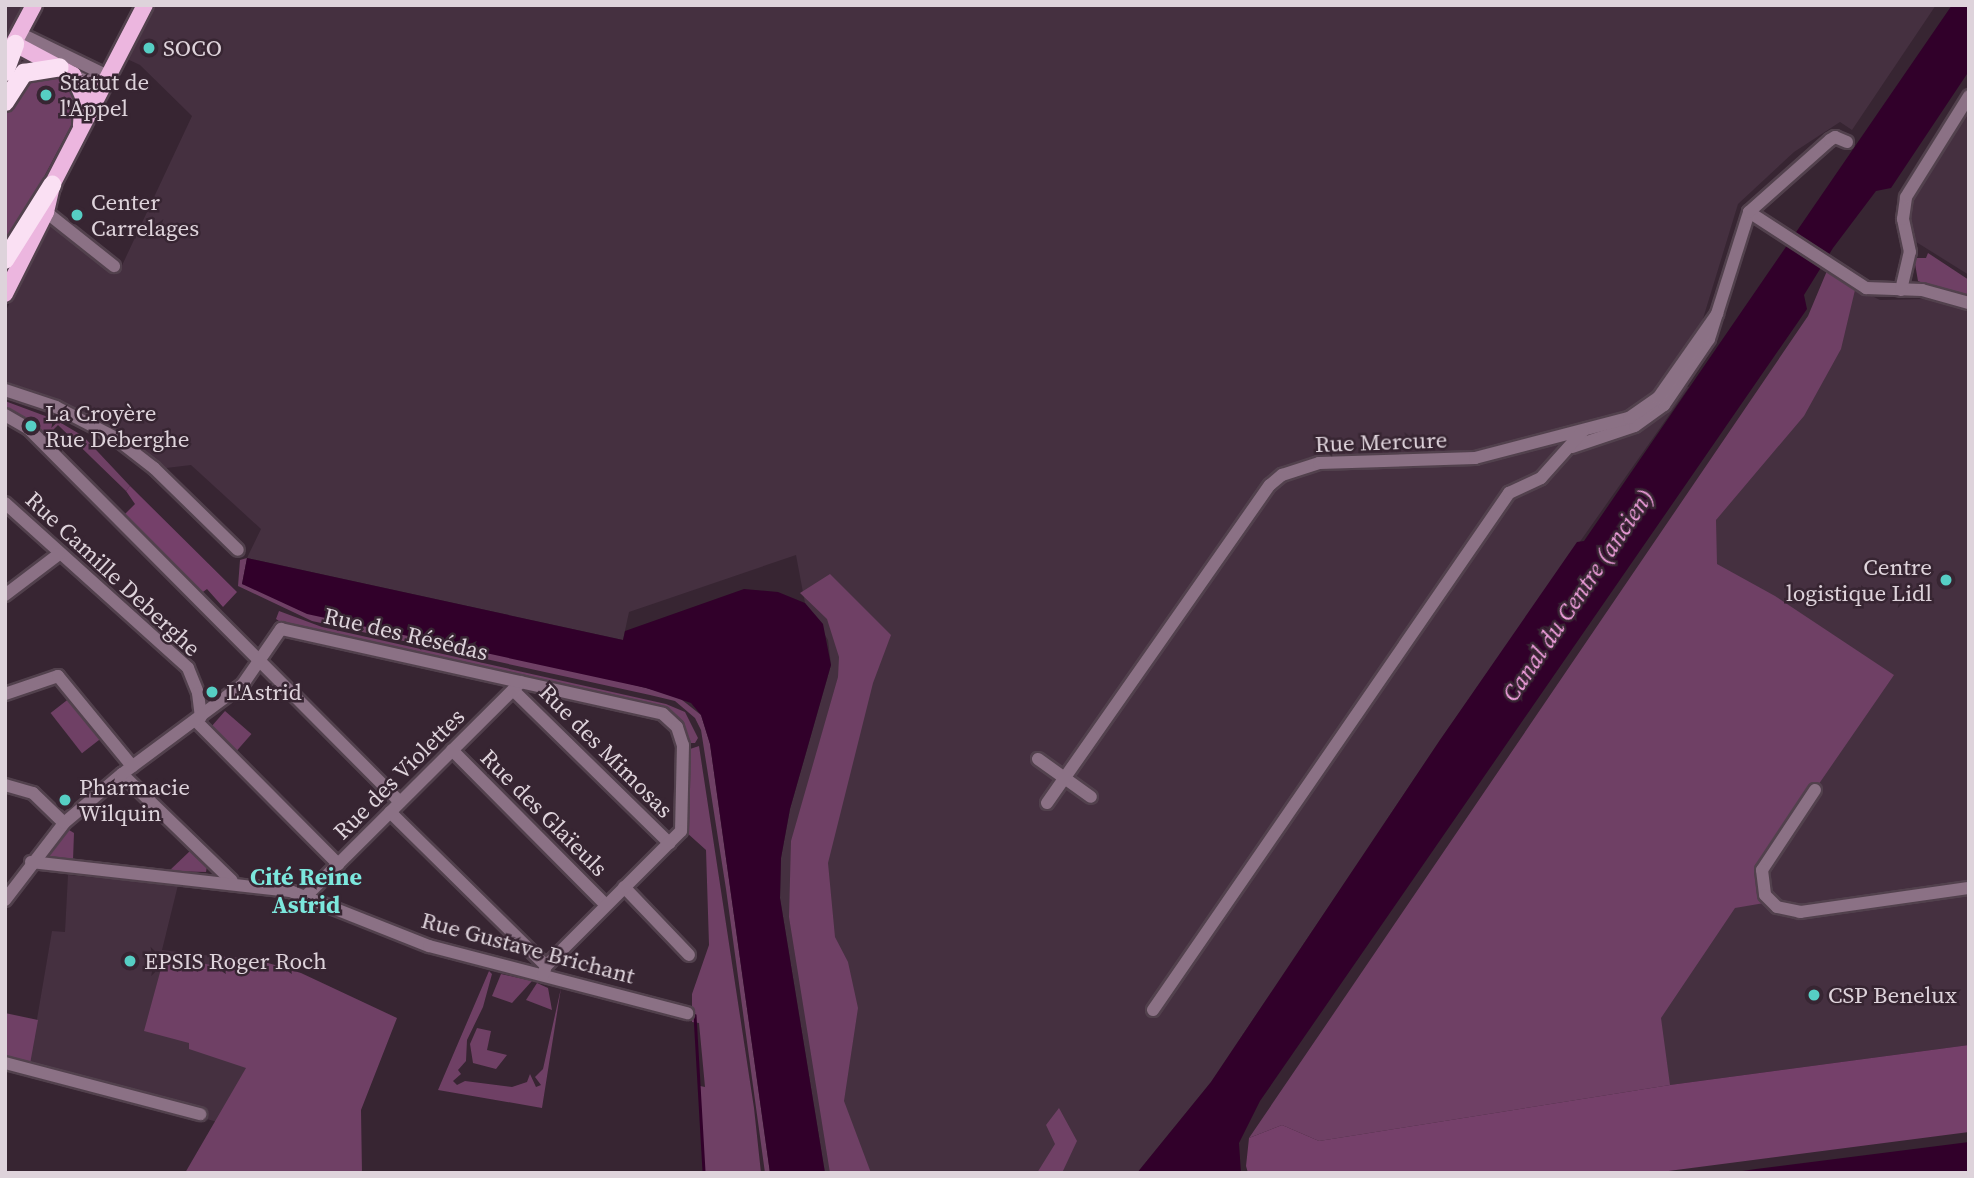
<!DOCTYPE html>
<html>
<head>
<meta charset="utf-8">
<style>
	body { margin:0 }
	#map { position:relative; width:1974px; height:1178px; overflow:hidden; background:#372532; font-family:"Source Serif 4",serif }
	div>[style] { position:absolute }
	.built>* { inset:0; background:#453040 }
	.green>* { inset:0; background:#6f4065; transform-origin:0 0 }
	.forest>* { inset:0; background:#75406a }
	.water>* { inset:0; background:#31002a }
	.stream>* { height:2.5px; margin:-1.25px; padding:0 1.25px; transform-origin:1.25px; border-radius:1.25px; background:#31002a }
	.roads { filter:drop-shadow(2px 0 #52414d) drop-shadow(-2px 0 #52414d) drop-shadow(0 2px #52414d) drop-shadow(0 -2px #52414d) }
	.minor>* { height:12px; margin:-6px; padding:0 6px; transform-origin:6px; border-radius:6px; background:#8b7185 }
	.major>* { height:16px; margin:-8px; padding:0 8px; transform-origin:8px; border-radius:8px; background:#ecb6df }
	.highway>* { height:18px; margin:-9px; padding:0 9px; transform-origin:9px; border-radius:9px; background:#fae0f3 }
	.dots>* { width:19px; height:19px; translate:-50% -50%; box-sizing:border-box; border:4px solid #372532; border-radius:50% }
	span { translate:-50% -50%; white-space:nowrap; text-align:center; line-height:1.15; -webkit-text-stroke:5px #372532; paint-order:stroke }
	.poi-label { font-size:23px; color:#ded3db }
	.left { translate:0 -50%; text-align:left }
	.right { translate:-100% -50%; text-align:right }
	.street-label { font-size:23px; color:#ded3db }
	.water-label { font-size:24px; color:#f3a1e0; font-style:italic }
	.neighbourhood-label { font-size:24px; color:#7ce7dd; font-weight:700 }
	.frame { position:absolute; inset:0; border:7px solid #ded3db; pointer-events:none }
</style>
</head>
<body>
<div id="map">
	<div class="built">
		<div style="clip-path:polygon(5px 5px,25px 5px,5px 47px)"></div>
		<div style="clip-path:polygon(148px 5px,1936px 5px,1852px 130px,1840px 122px,1794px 152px,1738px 204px,1702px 322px,1664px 379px,1689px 387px,1440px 740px,1211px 1082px,1137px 1173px,825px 1173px,780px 898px,781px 858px,790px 809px,831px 665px,828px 640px,805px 603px,796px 555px,629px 612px,623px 640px,247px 558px,261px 529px,191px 465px,166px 468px,116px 428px,69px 405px,5px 381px,5px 312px,51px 226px,118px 274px,192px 116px,140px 65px,125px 58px)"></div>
		<div style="clip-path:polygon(1969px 111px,1969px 275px,1913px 240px,1908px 214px,1918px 182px)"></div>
		<div style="clip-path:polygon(1844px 282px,1880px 300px,1926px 299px,1928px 287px,1969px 292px,1969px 1045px,1670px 1085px,1319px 1141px)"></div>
		<div style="clip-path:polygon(68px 875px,178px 885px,162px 950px,212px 956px,210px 966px,247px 1068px,217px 1122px,29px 1066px,52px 931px,65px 932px)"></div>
	</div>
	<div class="green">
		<div style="clip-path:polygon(56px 74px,76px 95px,75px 118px,5px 251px,5px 113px,14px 94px,33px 75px)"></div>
		<div style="clip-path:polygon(1928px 253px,1969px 280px,1969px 303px,1918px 281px,1914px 258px,1926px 258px)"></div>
		<div style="clip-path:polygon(1829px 266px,1855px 290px,1841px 349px,1804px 416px,1716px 520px,1717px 564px,1775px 596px,1894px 675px,1765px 862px,1770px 902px,1735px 908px,1661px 1018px,1670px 1085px,1319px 1141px,1282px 1125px,1249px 1138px,1808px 316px)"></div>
		<div style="clip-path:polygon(5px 401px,56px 420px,83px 436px,130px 486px,126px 491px,58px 425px,46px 437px,5px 406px)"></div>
		<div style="clip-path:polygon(247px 558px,242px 584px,677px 696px,701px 715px,710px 744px,770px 1173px,765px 1173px,726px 889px,701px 730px,695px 718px,675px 701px,650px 695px,312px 621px,238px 586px,240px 560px)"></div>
		<div style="clip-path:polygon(830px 574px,891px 635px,873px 683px,828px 863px,835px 937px,848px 962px,858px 1008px,844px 1101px,871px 1173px,830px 1173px,789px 917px,791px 841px,838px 677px,839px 657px,827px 619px,800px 593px)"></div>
		<div style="clip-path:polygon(279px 611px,322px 627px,666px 704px,685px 712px,698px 738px,695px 743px,686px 743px,672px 715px,285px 625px,276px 619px)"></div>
		<div style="left:75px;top:694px;width:51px;height:31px;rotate:52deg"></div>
		<div style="left:225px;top:711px;width:35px;height:22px;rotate:41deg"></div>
		<div style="clip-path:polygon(699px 746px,754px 1108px,761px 1173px,704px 1173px,700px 1086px,705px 1087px,699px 1023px,692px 1022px,692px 994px,709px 945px,706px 850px,686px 832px,687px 750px)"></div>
		<div style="clip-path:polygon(69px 830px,74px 833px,73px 860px,50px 858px,48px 852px)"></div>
		<div style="clip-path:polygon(191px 850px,207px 866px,206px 872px,169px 871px)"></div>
		<div style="clip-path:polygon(165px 954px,210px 965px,212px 956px,255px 959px,301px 973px,397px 1018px,361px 1110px,362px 1173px,185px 1173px,246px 1068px,189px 1049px,189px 1043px,144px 1031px)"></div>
		<div style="clip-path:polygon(489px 971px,492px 974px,483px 1007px,467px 1040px,466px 1061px,458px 1070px,461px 1074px,453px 1081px,457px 1085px,465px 1081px,512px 1087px,527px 1082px,530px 1074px,536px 1087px,541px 1085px,535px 1077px,543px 1069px,561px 988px,542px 1108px,438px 1090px)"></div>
		<div style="clip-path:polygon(501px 974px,532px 981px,512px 1003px,492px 996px)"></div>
		<div style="clip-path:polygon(537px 983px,548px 988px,552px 1010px,526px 1000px)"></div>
		<div style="clip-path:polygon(5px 1013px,38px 1020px,30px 1064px,5px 1057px)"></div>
		<div style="clip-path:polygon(477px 1028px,491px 1031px,487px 1050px,507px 1055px,496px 1069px,473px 1063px,470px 1044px)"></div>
		<div style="clip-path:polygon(1059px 1108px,1077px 1141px,1062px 1173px,1037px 1173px,1055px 1144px,1046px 1125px)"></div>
	</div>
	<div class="forest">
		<div style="clip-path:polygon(130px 486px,237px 592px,223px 607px,207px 589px,200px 594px,123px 516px,135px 504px,126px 491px)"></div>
		<div style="clip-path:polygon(1969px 1045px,1969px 1132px,1653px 1173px,1248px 1173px,1246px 1166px,1249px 1138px,1282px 1125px,1319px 1141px,1670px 1085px)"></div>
	</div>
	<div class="water">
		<div style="clip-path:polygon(1952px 5px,1969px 5px,1969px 71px,1891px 188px,1876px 191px,1833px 248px,1804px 295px,1807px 309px,1260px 1101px,1239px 1143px,1241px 1173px,1137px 1173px,1211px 1082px,1440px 740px,1577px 542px,1584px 541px)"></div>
		<div style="clip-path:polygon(247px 558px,623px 640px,625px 631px,744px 589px,778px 592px,805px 603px,823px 624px,831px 665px,790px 809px,781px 858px,780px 898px,825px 1173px,770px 1173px,710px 744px,701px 715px,691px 703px,646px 688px,307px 614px,242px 584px)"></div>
		<div style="clip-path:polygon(1969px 1142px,1969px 1173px,1729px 1173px,1756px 1169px)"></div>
	</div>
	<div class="stream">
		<div style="left:695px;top:1015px;width:158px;rotate:86.7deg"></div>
	</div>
	<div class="roads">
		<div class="minor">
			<div style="left:21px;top:34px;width:99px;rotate:25.8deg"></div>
			<div style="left:73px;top:75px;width:14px;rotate:25deg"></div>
			<div style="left:86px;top:81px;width:24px;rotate:-9deg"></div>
			<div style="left:46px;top:212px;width:87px;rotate:38.5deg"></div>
			<div style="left:1749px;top:212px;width:140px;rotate:33deg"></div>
			<div style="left:1866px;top:288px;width:56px;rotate:2deg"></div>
			<div style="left:1922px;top:290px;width:49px;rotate:15.5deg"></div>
			<div style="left:1901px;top:290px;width:39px;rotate:-77deg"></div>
			<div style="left:1910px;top:252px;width:34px;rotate:-102deg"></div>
			<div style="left:1903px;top:219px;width:22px;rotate:-82deg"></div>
			<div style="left:1906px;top:197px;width:119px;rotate:-58deg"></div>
			<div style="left:5px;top:390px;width:54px;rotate:18.4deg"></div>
			<div style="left:56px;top:407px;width:65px;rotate:27.3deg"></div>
			<div style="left:114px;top:437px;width:51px;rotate:37.8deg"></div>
			<div style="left:154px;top:468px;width:117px;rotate:44.3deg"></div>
			<div style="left:5px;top:415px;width:28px;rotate:30deg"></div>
			<div style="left:29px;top:429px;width:526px;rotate:45.15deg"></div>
			<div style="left:1572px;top:447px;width:66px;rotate:-18.4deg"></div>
			<div style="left:1635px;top:426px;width:36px;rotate:-36deg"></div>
			<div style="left:1664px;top:405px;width:80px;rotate:-55.7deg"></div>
			<div style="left:1709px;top:339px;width:133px;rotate:-72.5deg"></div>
			<div style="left:1749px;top:212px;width:108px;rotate:-41.6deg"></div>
			<div style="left:1830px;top:140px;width:6px;rotate:-31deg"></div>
			<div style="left:1835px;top:137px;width:13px;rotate:23deg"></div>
			<div style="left:5px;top:503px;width:246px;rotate:42deg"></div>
			<div style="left:188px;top:668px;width:27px;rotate:68deg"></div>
			<div style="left:198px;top:693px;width:24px;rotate:83deg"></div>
			<div style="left:5px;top:595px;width:68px;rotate:-37.2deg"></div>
			<div style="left:513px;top:690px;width:219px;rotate:44.4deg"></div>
			<div style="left:5px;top:694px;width:56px;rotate:-18.8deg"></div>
			<div style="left:58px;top:676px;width:117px;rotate:50.6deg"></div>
			<div style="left:196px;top:721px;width:202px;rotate:45.2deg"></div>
			<div style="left:452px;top:750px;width:218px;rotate:45.2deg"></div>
			<div style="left:1038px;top:759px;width:65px;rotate:35.6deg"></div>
			<div style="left:122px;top:774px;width:153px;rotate:44.2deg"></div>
			<div style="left:5px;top:785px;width:29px;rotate:16deg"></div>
			<div style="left:33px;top:793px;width:43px;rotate:44.1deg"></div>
			<div style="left:1815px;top:790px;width:96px;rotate:123.5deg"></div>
			<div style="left:1762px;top:870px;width:25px;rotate:83deg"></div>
			<div style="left:1765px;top:895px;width:17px;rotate:45deg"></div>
			<div style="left:1777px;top:907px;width:24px;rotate:12deg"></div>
			<div style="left:1800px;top:912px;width:171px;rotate:-8.1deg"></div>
			<div style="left:1047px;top:803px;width:388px;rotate:-55deg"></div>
			<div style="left:1270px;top:485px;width:16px;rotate:-40deg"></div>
			<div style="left:1282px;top:475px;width:39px;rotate:-18deg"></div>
			<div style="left:1319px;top:463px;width:156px;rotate:-1.8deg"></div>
			<div style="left:1475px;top:458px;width:159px;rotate:-14.6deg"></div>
			<div style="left:1629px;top:418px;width:35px;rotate:-35deg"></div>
			<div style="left:1658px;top:398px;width:103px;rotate:-54.9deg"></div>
			<div style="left:390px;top:812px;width:219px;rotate:44.6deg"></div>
			<div style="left:31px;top:862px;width:261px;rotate:6.4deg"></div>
			<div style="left:290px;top:891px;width:149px;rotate:21.6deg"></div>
			<div style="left:429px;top:946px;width:267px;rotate:14.6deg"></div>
			<div style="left:624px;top:887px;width:94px;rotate:46.3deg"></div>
			<div style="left:306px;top:896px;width:303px;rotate:-44.9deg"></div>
			<div style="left:5px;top:900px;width:97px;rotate:-52.5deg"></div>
			<div style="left:64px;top:823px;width:76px;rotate:-40.2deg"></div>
			<div style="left:122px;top:774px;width:151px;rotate:-36.6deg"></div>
			<div style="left:243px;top:684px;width:67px;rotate:-55.4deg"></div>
			<div style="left:281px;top:629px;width:391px;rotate:12.5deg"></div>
			<div style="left:663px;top:714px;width:19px;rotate:43deg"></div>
			<div style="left:677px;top:727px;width:19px;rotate:72deg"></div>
			<div style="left:683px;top:745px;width:86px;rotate:91.3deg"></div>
			<div style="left:681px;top:831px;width:191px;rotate:135deg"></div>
			<div style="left:546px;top:966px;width:9px;rotate:108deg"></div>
			<div style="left:1153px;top:1010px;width:628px;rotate:-55.45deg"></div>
			<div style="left:1509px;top:493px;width:35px;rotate:-25deg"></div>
			<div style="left:1541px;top:478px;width:63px;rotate:-48.2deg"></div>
			<div style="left:5px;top:1063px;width:202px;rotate:14.7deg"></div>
		</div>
		<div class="major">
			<div style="left:15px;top:44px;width:66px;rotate:28.1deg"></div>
			<div style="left:73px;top:75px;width:23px;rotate:65deg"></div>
			<div style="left:83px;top:96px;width:30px;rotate:94deg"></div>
			<div style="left:9px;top:52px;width:53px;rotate:-62deg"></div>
			<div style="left:5px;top:294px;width:92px;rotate:-63.4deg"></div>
			<div style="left:46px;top:212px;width:28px;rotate:-77deg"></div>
			<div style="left:52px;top:185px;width:203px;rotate:-62.7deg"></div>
		</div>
		<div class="highway">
			<div style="left:5px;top:72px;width:30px;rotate:-70deg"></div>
			<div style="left:5px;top:102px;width:35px;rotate:-57deg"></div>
			<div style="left:24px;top:73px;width:36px;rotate:-9deg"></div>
			<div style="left:5px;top:260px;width:89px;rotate:-57.9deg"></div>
		</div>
	</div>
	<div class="dots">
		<div style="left:149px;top:48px;background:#56cec4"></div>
		<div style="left:46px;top:95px;background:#56cec4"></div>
		<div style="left:77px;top:215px;background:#56cec4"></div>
		<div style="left:31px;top:426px;background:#56cec4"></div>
		<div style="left:1946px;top:580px;background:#56cec4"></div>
		<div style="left:212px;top:692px;background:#56cec4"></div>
		<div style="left:65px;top:800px;background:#56cec4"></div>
		<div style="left:130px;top:961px;background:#56cec4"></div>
		<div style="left:1814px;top:995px;background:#56cec4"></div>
	</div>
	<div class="poi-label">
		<span class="left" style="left:163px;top:48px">SOCO</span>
		<span class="left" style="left:60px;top:95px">Statut de<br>l'Appel</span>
		<span class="left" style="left:91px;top:215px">Center<br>Carrelages</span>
		<span class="left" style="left:45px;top:426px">La Croyère<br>Rue Deberghe</span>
		<span class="right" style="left:1932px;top:580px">Centre<br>logistique Lidl</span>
		<span class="left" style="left:226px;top:692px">L'Astrid</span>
		<span class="left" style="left:79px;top:800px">Pharmacie<br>Wilquin</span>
		<span class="left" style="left:144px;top:961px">EPSIS Roger Roch</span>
		<span class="left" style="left:1828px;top:995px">CSP Benelux</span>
	</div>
	<div class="street-label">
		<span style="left:1381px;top:442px;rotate:-2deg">Rue Mercure</span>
		<span style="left:113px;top:574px;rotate:43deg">Rue Camille Deberghe</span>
		<span style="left:406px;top:634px;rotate:13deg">Rue des Résédas</span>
		<span style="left:606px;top:751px;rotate:45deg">Rue des Mimosas</span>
		<span style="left:399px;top:774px;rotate:-45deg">Rue des Violettes</span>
		<span style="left:544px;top:813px;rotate:45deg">Rue des Glaïeuls</span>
		<span style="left:528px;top:948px;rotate:15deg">Rue Gustave Brichant</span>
	</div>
	<div class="water-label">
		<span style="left:1578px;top:595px;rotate:-56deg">Canal du Centre (ancien)</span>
	</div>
	<div class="neighbourhood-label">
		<span style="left:306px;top:891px">Cité Reine<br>Astrid</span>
	</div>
	<div class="frame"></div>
</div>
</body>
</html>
